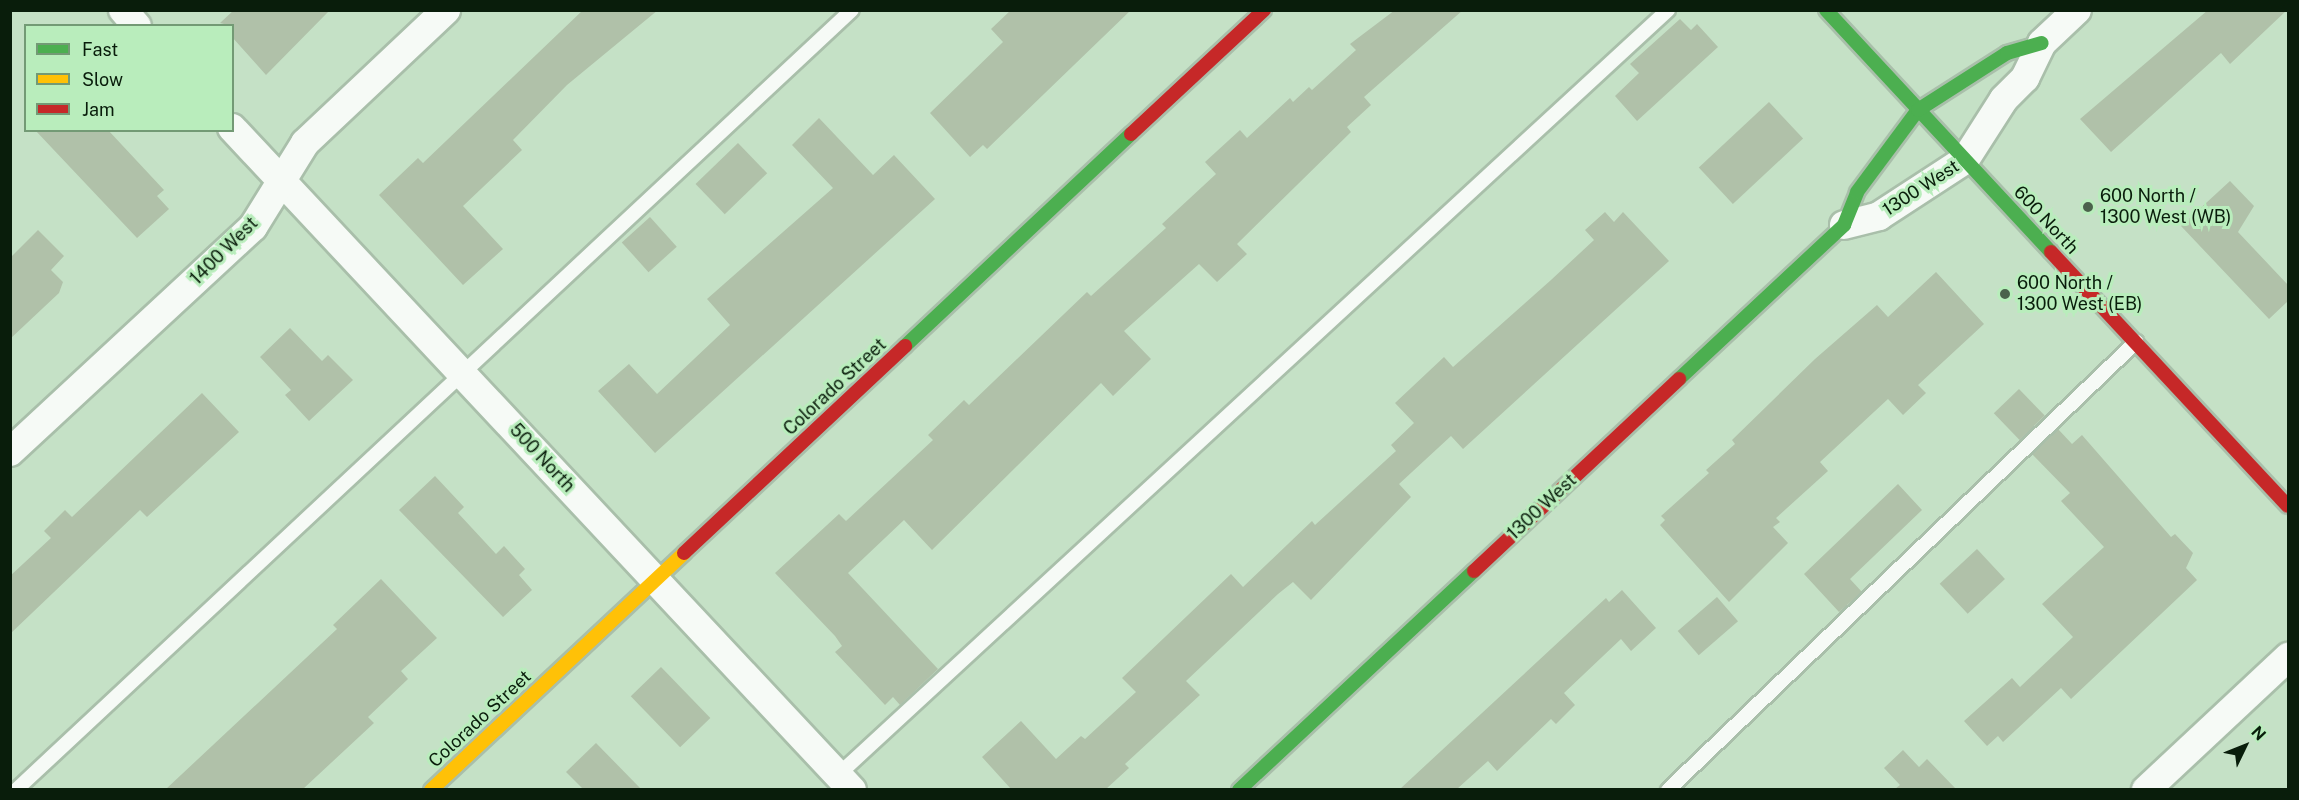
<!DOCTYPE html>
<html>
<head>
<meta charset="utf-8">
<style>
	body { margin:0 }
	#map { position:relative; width:2299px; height:800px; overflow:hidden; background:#c5e1c6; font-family:"Public Sans",sans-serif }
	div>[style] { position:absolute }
	.building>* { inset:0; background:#b0c1a9; transform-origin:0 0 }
	.roads { filter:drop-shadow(2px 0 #a9bfaa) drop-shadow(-2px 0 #a9bfaa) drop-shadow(0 2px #a9bfaa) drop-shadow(0 -2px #a9bfaa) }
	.lane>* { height:14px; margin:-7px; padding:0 7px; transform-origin:7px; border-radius:7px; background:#f6faf6 }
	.street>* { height:28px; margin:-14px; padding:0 14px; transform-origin:14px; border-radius:14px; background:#f6faf6 }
	.fast>* { height:14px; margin:-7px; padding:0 7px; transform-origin:7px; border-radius:7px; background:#4caf50 }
	.slow>* { height:14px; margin:-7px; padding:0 7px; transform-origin:7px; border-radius:7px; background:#ffc107 }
	.jam>* { height:14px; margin:-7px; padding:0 7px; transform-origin:7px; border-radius:7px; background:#c62828 }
	.dots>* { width:16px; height:16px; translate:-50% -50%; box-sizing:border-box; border:3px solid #b9edbc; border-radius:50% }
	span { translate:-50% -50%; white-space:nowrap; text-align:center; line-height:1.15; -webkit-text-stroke:6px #b9edbc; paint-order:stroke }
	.street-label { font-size:18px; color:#091d0b }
	.poi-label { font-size:18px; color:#091d0b }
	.left { translate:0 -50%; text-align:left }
	.frame { position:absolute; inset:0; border:12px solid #091d0b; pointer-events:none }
	.legend { position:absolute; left:24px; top:24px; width:210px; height:108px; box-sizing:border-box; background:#b9edbc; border:2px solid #739a75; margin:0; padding:8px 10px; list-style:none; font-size:18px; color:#091d0b }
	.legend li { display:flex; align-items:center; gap:12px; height:30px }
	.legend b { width:30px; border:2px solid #739a75 }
	.north { position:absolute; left:2215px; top:716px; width:60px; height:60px; -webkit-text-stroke:4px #b9edbc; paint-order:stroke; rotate:47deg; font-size:16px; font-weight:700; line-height:24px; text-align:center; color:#091d0b }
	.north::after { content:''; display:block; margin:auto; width:21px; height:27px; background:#091d0b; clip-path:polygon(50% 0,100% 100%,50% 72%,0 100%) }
</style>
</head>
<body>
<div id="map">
	<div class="building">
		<div style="clip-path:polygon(234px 10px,330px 10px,266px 75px,232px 37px,232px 26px,220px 23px)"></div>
		<div style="clip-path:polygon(583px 10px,658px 10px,567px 85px,513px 140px,522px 150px,463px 206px,503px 249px,463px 285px,379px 195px,418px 158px,423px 163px)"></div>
		<div style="clip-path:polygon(1011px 10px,1131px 10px,987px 149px,983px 145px,970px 157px,930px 113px,1003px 42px,991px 29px)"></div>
		<div style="clip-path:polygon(1395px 10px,1463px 10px,1364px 97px,1371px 105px,1347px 127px,1351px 132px,1237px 244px,1247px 254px,1217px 282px,1199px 264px,1124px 331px,1151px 359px,1113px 396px,1101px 383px,932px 550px,904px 520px,848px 573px,938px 669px,900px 705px,893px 697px,885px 705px,835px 652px,842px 646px,835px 636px,775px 573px,839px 514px,846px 521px,933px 440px,928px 435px,964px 400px,969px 405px,1087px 292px,1091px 296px,1166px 228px,1162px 224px,1216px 174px,1205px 162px,1240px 130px,1247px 138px,1290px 98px,1293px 102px,1309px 87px,1312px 90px,1356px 50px,1350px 44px)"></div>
		<div style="clip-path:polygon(2208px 10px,2287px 10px,2230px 64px,2221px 53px,2111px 152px,2080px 119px)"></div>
		<div style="clip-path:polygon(1680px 19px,1691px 30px,1697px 24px,1718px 47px,1637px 121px,1615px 96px,1639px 73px,1630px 64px)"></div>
		<div style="left:1769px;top:102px;width:50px;height:96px;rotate:47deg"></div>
		<div style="clip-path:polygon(819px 118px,873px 175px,894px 155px,935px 199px,655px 453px,598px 391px,629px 364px,657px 394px,730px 325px,707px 299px,833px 188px,792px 145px)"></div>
		<div style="clip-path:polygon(35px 130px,108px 130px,164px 190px,157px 196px,169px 209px,137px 238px)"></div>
		<div style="left:738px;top:143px;width:42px;height:59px;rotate:46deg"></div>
		<div style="clip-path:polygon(2230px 181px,2254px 206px,2238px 232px,2289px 286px,2289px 300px,2269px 319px,2181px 226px)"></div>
		<div style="clip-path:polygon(1605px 212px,1614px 222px,1623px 212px,1669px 261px,1463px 449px,1451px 436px,1399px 484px,1411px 497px,1311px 600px,1293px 582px,1278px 594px,1186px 681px,1200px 695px,1125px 764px,1129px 768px,1106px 789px,1011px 789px,982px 757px,1021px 721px,1056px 759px,1081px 736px,1085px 739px,1136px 692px,1122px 678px,1231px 574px,1243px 587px,1312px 521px,1315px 525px,1396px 451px,1391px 445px,1414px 423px,1395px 403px,1444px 357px,1453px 367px,1551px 280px,1594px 240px,1585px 230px)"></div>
		<div style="left:650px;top:217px;width:40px;height:38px;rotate:48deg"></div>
		<div style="clip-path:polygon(38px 230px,64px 256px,51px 270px,63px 282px,59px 293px,10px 339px,10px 258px)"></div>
		<div style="clip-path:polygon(1936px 272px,1984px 324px,1918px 385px,1926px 393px,1903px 415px,1888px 399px,1820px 462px,1828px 471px,1776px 518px,1780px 522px,1773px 527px,1788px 543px,1729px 602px,1660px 525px,1665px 520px,1661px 516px,1709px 473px,1706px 470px,1735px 444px,1732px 440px,1815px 359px,1877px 305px,1888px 317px)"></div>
		<div style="clip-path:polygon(290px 328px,322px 361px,328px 355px,353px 380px,309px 421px,285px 395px,291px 390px,260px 357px)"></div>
		<div style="left:2019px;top:389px;width:37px;height:35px;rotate:46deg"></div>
		<div style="clip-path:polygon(202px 393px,239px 432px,147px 517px,140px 510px,10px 634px,10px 576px,51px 538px,44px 531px,65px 510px,72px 517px)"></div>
		<div style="clip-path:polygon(2058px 429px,2072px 444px,2082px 435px,2171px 537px,2175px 534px,2193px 553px,2186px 568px,2197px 580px,2071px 699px,2061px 688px,2003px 742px,1998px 736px,1987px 746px,1964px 721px,2012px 678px,2020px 687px,2073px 637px,2042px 604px,2104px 547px,2061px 501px,2070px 493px,2032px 454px)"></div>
		<div style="clip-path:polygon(435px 476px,464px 507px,458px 513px,496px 554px,504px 546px,525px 569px,519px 575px,532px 590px,503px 617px,399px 510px)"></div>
		<div style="clip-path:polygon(1898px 484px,1922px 510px,1850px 579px,1862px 592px,1839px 612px,1804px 574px)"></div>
		<div style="left:1977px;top:549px;width:41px;height:51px;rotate:47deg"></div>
		<div style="clip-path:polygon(381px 579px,437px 638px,401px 671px,408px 679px,368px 717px,374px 723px,303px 789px,166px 789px,337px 629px,333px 625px)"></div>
		<div style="clip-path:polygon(1622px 590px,1656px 628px,1631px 651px,1621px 639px,1564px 693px,1575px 705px,1556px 724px,1551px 719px,1497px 771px,1488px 761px,1457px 789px,1400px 789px,1606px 598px,1609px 602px)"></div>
		<div style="left:1717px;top:597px;width:32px;height:52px;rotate:49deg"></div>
		<div style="left:661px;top:667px;width:71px;height:42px;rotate:46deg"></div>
		<div style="clip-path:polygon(596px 743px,641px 789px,583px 789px,566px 772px)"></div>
		<div style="clip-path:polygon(1903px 750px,1919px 767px,1927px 759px,1956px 789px,1895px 789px,1900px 785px,1884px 768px)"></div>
	</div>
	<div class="roads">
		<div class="lane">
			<div style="left:838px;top:775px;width:1129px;rotate:-42.67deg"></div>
			<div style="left:16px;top:790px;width:1143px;rotate:-43.02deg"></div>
			<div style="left:1668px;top:790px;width:648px;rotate:-43.75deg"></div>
		</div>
		<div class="street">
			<div style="left:123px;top:10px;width:21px;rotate:49deg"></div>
			<div style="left:232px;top:128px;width:907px;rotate:46.88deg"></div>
			<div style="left:1844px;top:225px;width:36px;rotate:-14deg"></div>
			<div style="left:1879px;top:216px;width:103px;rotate:-33.1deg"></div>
			<div style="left:1965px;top:160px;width:72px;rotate:-57.4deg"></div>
			<div style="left:2004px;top:99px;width:30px;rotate:-45deg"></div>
			<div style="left:2025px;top:78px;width:39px;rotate:-64deg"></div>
			<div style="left:2042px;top:43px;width:48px;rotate:-43.3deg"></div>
			<div style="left:10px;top:452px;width:331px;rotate:-42.8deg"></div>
			<div style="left:253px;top:227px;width:99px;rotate:-58.2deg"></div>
			<div style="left:305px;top:143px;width:194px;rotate:-43.3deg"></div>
			<div style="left:2146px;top:790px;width:195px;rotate:-43.1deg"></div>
		</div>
		<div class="fast">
			<div style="left:1826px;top:10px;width:330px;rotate:47.1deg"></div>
			<div style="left:905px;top:346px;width:310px;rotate:-43.2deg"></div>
			<div style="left:1679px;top:379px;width:226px;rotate:-43deg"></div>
			<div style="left:1844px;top:225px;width:35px;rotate:-68deg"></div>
			<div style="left:1857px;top:192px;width:102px;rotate:-53.4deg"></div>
			<div style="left:1918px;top:110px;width:106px;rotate:-32.6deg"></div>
			<div style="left:2007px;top:53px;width:36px;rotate:-16deg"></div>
			<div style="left:1239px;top:790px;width:321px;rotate:-43deg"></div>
		</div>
		<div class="slow">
			<div style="left:431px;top:790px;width:347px;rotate:-43.1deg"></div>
		</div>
		<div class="jam">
			<div style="left:1131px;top:134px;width:182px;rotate:-43deg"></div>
			<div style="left:2051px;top:252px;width:347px;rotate:47deg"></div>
			<div style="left:684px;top:553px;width:303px;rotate:-43.1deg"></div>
			<div style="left:1474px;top:571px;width:281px;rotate:-43.1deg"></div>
		</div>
	</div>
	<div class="dots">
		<div style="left:2088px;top:207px;background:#4b624c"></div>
		<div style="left:2005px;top:294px;background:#4b624c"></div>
	</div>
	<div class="street-label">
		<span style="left:1921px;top:188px;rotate:-33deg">1300 West</span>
		<span style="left:2046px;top:220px;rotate:47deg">600 North</span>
		<span style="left:224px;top:251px;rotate:-45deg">1400 West</span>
		<span style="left:835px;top:387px;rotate:-43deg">Colorado Street</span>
		<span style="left:542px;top:458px;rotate:47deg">500 North</span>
		<span style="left:1542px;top:507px;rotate:-43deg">1300 West</span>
		<span style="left:480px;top:719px;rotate:-43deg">Colorado Street</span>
	</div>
	<div class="poi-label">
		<span class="left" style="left:2100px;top:207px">600 North /<br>1300 West (WB)</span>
		<span class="left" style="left:2017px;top:294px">600 North /<br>1300 West (EB)</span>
	</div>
	<div class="frame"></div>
	<ul class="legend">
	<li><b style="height:8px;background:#4caf50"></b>Fast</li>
	<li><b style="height:8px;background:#ffc107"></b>Slow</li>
	<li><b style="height:8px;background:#c62828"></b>Jam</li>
	</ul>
	<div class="north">N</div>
</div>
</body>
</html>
